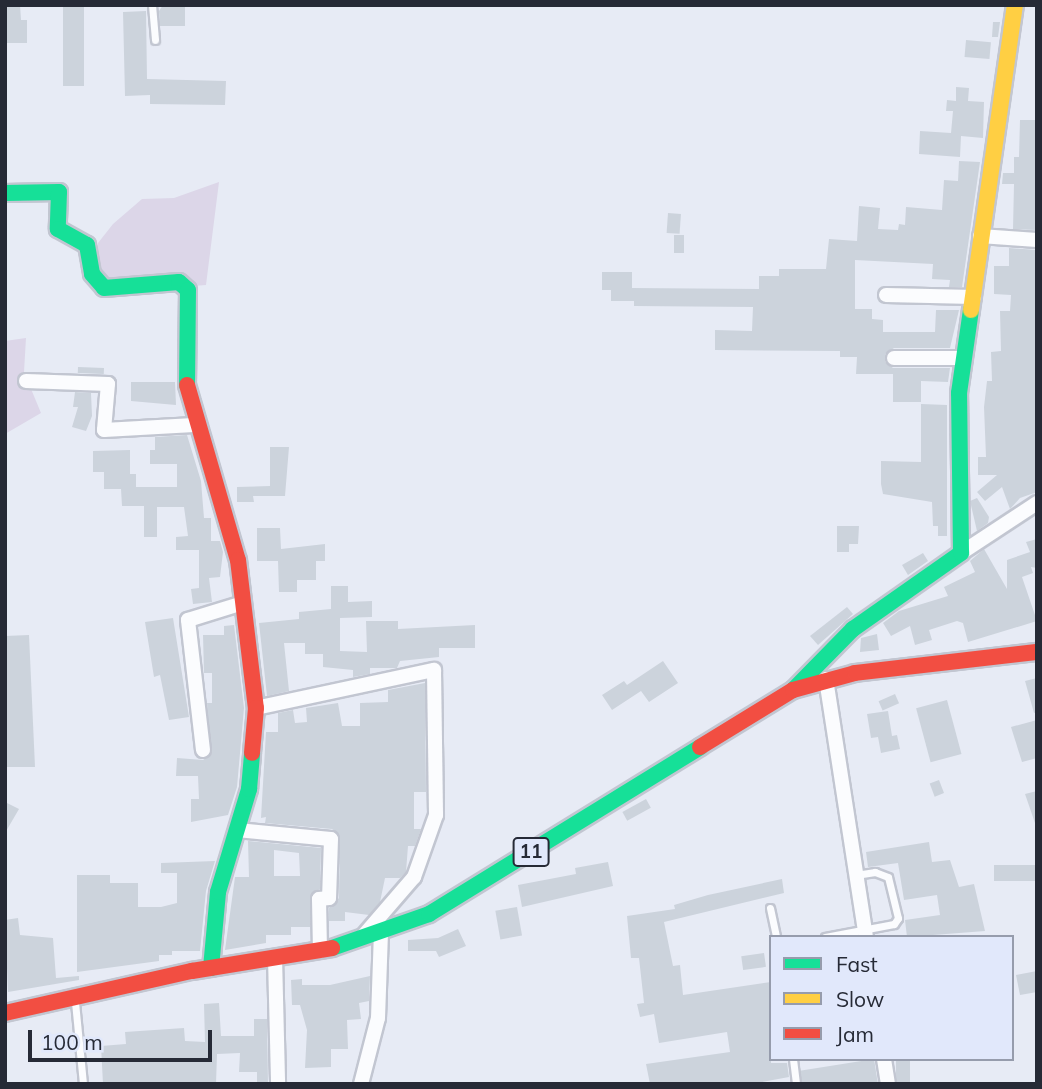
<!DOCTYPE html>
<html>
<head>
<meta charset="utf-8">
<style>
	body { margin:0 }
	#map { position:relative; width:1042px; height:1089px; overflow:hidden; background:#e7ebf5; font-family:Mulish,sans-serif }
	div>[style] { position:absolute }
	.green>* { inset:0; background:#dcd6e8 }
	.building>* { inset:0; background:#ccd3dc; transform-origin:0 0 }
	.roads { filter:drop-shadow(2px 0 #c2c6d1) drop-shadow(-2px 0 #c2c6d1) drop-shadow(0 2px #c2c6d1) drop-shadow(0 -2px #c2c6d1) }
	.lane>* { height:7px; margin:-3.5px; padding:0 3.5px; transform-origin:3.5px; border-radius:3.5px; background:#fbfcfe }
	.street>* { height:14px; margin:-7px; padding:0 7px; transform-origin:7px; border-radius:7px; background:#fbfcfe }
	.fast>* { height:16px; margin:-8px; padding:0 8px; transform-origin:8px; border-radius:8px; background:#16e098 }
	.slow>* { height:16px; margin:-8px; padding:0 8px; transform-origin:8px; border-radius:8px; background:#ffcf43 }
	.jam>* { height:16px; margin:-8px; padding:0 8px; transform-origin:8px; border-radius:8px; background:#f24e42 }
	span { translate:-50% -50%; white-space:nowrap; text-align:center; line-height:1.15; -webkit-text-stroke:5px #e1e8fb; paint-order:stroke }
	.shield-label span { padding:2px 5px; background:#e1e8fb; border:2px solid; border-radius:5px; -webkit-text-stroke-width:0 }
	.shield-label { font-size:19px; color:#262a36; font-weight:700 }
	.frame { position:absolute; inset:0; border:7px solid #262a36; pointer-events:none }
	.legend { position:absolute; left:769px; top:935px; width:245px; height:126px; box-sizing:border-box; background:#e1e8fb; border:2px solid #969cac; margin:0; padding:9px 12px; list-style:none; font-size:21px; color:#262a36 }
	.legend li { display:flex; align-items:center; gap:14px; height:35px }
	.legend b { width:35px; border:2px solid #969cac }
	.scale { position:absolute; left:28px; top:1030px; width:184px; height:32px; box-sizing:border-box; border:4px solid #262a36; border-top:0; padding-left:9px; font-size:21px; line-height:24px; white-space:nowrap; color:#262a36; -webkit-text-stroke:5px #e1e8fb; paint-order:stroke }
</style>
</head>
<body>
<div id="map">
	<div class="green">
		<div style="clip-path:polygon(219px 182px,206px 285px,98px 293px,98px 243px,113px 224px,142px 199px,174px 198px)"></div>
		<div style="clip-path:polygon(26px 338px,24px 372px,41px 413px,5px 434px,5px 341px)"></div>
	</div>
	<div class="building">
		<div style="clip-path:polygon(5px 5px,20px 5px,21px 20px,27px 20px,27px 43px,5px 43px)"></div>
		<div style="left:63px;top:5px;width:21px;height:81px"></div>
		<div style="clip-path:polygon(163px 5px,185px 6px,185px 26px,160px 26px,159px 11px)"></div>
		<div style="clip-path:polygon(146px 11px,147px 79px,226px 81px,225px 105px,150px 104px,150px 95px,125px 96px,123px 12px)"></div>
		<div style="clip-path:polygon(993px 22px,1000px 22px,998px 37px,992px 37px)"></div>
		<div style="left:966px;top:40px;width:25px;height:17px;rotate:5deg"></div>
		<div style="clip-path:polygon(956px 87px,969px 88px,968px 101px,984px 102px,983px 138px,961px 136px,960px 157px,919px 154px,920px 131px,951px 133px,953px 111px,946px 111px,947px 100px,956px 101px)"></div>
		<div style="clip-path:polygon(1020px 120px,1037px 120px,1037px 230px,1013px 229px,1014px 184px,1002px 184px,1003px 173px,1014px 173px,1014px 157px,1019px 157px)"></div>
		<div style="clip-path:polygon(959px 161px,980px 162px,962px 287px,949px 287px,950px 280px,932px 279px,933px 264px,855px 260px,855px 309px,872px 309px,872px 319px,883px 320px,883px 332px,935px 332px,936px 310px,959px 310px,950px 348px,894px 348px,885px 354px,885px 362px,893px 368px,950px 368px,948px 382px,921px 381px,921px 402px,893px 402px,893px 374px,856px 374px,857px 357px,840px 357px,840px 351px,715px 350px,715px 330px,752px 331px,753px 307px,634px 306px,634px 301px,611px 301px,611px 290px,602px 290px,602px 272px,632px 272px,632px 288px,759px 289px,759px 276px,779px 276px,779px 269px,826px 269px,829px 239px,857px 241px,859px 206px,880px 208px,878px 229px,898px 230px,899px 224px,905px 225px,906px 207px,942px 210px,944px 180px,958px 181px)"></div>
		<div style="left:668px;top:213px;width:13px;height:20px;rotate:4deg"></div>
		<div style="left:674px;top:235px;width:10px;height:18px"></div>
		<div style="clip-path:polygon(1009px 248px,1037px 250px,1037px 492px,1020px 498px,1010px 509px,1002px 487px,985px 501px,977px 492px,997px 475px,978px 475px,978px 457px,986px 457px,984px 407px,987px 381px,992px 381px,991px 352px,1001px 351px,1000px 311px,1010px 311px,1011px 295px,994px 294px,994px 266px,1009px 266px)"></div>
		<div style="left:78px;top:367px;width:26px;height:6px;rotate:2deg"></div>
		<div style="clip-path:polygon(131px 382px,175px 382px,176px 405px,131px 401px)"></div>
		<div style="clip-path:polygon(75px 392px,91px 393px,92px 416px,86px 431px,72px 427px,78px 407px,73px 407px)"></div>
		<div style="clip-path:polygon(921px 404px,947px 405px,947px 536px,938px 536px,938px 526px,933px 526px,932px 502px,883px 494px,881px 484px,881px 461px,921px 462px)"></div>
		<div style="clip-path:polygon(187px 435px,201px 481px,204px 518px,211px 518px,211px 541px,220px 541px,223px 552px,220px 577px,209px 578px,212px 602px,193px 604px,191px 589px,199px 588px,199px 550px,176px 550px,176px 537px,188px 536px,184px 507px,157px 507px,157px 537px,144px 537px,144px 506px,122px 506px,121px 489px,104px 489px,104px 472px,93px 472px,93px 451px,130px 450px,130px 474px,136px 474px,136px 487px,177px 487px,177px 464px,150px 464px,150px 450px,155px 450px,155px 437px)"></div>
		<div style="clip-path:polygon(270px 447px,289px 447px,285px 496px,253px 496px,254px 502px,237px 502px,237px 487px,270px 486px)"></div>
		<div style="clip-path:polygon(977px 498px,989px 517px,988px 523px,977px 531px,970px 501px)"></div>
		<div style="clip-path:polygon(837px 526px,859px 526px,858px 544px,849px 544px,849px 552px,837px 552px)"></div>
		<div style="clip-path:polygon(257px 528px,280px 528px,281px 549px,325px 544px,325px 561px,316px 561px,316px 580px,297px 580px,297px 592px,279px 592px,278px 561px,257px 561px)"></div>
		<div style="clip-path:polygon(1037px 539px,1037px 568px,1031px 567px,1033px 573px,1022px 577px,1037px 621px,968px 642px,963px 623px,957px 621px,929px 630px,932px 640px,915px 645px,910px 626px,891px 636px,883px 623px,899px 611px,948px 596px,944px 587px,975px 572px,970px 561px,984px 549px,1007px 589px,1007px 560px,1030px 552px,1026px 542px)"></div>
		<div style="clip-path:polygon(923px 553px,928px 561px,908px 575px,902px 565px)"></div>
		<div style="clip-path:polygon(331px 586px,348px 586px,348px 602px,372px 601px,372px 617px,340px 618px,340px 651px,367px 652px,366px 621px,398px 621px,398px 629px,475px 625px,475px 648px,439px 648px,439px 657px,400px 661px,397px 668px,370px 668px,370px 674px,353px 677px,353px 670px,323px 667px,323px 654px,305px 654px,305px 643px,284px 643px,289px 691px,267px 696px,259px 623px,299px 619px,299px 612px,331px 609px)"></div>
		<div style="clip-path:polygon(847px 607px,853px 614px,818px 645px,810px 636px)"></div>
		<div style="clip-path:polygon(173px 618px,189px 717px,169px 720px,160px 675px,154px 677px,145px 622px)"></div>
		<div style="clip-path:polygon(234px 625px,244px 708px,237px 787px,228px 815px,191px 822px,191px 799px,199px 799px,198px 776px,176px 776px,177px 758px,203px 760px,211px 754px,207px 703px,212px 703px,212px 673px,204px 673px,203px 635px,224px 635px,224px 626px)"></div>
		<div style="clip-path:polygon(877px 634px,879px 650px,860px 652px,861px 638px)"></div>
		<div style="clip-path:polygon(29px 635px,35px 767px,5px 767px,5px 636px)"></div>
		<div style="clip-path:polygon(663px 661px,678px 683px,649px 702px,641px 691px,612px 710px,602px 695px,624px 681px,627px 685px)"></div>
		<div style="clip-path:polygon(1037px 678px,1037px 712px,1034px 713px,1025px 681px)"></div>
		<div style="clip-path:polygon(425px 683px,426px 792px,414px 792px,414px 829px,421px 829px,415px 846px,408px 846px,406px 872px,400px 878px,385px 878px,380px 902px,369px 915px,345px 912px,345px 921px,329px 921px,329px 908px,339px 898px,340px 835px,332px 829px,265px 823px,266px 817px,261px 818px,266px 732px,278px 732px,278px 713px,293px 710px,295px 723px,307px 722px,306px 708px,338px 703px,342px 726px,360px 726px,360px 703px,388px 702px,388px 690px)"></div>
		<div style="left:895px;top:694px;width:10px;height:18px;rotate:66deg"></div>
		<div style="left:947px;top:700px;width:56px;height:32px;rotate:75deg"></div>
		<div style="clip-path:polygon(888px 711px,892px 736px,897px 735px,900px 749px,881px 753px,878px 737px,871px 738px,867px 714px)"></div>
		<div style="clip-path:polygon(1037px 720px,1037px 758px,1022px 762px,1011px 727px)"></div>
		<div style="left:939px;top:780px;width:14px;height:10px;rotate:69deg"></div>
		<div style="clip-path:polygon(1037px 791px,1037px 823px,1035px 823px,1025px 794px)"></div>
		<div style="left:646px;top:799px;width:10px;height:27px;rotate:61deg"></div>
		<div style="clip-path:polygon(5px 802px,19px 809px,5px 833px)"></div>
		<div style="clip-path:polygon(evenodd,248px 841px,321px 848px,320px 889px,310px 895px,310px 927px,291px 927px,291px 935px,266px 935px,266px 943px,225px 950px,235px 877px,249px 877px,248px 841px,274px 850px,299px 853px,300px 876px,274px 876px,274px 850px)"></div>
		<div style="clip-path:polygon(929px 842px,932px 862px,950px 860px,959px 887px,974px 884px,985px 931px,907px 937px,905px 920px,940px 915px,937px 895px,904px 900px,898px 863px,868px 867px,866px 852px)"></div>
		<div style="clip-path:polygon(215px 861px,206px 891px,200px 951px,172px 951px,172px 955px,159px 955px,159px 961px,77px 972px,77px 875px,110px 875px,110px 883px,138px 883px,138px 907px,161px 907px,177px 903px,177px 873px,161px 873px,161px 863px)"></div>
		<div style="clip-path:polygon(608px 862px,613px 886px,522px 907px,518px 885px,576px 874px,575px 868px)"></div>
		<div style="left:1037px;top:865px;width:16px;height:43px;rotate:90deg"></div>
		<div style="clip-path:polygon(782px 879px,784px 893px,664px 922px,673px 966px,680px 965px,683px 995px,771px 982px,771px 1063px,787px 1063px,789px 1077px,752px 1084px,650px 1084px,646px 1064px,730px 1052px,727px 1032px,659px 1043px,654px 1014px,640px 1017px,637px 1004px,644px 1003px,639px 958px,631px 958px,627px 916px,675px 909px,674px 905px,708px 895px)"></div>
		<div style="left:517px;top:907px;width:29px;height:22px;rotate:80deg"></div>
		<div style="clip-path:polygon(18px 918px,20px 935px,53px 938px,56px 978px,79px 976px,79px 980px,8px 992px,5px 920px)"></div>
		<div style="clip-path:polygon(458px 929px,466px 946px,439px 957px,436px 951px,408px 951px,408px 940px,438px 938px)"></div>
		<div style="left:764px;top:953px;width:14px;height:23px;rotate:82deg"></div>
		<div style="clip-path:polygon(1037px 971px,1037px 992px,1020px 995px,1016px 975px)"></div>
		<div style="clip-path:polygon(370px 976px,369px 1001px,359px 1003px,361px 1019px,347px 1020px,348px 1049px,331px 1049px,331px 1067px,305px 1068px,307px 1030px,300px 1005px,292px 1005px,291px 980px,302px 979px,302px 985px,330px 985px)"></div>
		<div style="clip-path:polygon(219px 1003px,221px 1036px,254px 1036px,254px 1019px,267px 1019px,268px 1084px,257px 1084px,257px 1072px,239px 1072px,240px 1053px,217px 1054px,216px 1084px,103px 1084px,101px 1046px,126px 1044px,125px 1032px,184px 1028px,185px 1041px,205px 1042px,204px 1004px)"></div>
		<div style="left:874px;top:1059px;width:25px;height:75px;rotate:81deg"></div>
		<div style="left:896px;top:1059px;width:14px;height:23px"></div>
	</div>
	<div class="roads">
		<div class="lane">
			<div style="left:152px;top:5px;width:35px;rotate:85deg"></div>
			<div style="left:770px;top:908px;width:30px;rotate:78deg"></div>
			<div style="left:825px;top:937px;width:70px;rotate:-10.7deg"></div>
			<div style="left:894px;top:924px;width:7px;rotate:-56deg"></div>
			<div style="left:898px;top:918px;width:42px;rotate:-103.7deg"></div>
			<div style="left:888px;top:877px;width:14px;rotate:-159deg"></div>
			<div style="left:875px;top:872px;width:18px;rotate:171deg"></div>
			<div style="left:75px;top:1002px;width:82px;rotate:84.4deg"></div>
			<div style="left:793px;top:1059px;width:25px;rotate:83deg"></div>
		</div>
		<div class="street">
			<div style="left:980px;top:236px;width:57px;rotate:4deg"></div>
			<div style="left:886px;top:295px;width:88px;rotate:1.3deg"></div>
			<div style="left:894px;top:358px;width:69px"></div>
			<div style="left:26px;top:381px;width:82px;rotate:2.1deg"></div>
			<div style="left:108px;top:384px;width:46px;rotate:95deg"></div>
			<div style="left:104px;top:430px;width:90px;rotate:-3.2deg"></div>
			<div style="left:961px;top:553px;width:91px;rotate:-33.3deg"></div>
			<div style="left:826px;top:679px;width:261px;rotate:81.2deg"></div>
			<div style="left:256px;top:708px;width:182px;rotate:-12.1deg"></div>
			<div style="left:434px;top:670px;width:145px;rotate:89.2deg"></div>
			<div style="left:436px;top:815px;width:66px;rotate:109.5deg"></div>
			<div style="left:414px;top:877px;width:78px;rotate:130.8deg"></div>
			<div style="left:203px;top:750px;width:131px;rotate:-96.6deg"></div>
			<div style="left:188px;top:620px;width:58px;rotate:-17.2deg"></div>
			<div style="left:237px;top:830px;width:94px;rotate:5.5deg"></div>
			<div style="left:331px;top:839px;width:59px;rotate:91.9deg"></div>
			<div style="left:329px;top:898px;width:10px;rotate:174deg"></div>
			<div style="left:319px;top:899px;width:52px;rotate:88.9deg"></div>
			<div style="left:275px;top:957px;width:127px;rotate:88.6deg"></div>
			<div style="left:884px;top:1059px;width:25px;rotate:81deg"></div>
			<div style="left:361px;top:1084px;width:68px;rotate:-75.6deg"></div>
			<div style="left:378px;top:1018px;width:84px;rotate:-88deg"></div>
		</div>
		<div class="fast">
			<div style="left:5px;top:193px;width:54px;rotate:-1.1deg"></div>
			<div style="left:59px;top:192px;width:37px;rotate:92deg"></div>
			<div style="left:58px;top:229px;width:33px;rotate:29deg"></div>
			<div style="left:87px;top:245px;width:29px;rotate:80deg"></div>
			<div style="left:92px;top:274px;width:18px;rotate:49deg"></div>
			<div style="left:104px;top:288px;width:75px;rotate:-4.6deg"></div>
			<div style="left:179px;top:282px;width:12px;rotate:42deg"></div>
			<div style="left:188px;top:290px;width:95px;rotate:90.6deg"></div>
			<div style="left:793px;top:690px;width:86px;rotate:-45.5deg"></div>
			<div style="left:853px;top:629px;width:132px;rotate:-35.1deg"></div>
			<div style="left:961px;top:553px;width:160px;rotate:-90.7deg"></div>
			<div style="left:959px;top:393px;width:84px;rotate:-81.8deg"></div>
			<div style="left:332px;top:948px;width:103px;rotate:-19.3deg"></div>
			<div style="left:429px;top:914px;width:318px;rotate:-31.6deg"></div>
			<div style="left:211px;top:968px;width:76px;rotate:-84.7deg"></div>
			<div style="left:218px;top:892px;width:108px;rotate:-73.2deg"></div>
			<div style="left:249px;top:789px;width:36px;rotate:-85deg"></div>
		</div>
		<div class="slow">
			<div style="left:971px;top:310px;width:308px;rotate:-81.8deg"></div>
		</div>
		<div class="jam">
			<div style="left:187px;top:385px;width:182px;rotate:73.8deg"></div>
			<div style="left:238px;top:560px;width:149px;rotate:83.1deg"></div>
			<div style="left:256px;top:708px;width:45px;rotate:95.1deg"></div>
			<div style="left:700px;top:747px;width:109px;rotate:-31.5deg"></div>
			<div style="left:793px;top:690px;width:64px;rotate:-15.3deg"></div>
			<div style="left:855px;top:673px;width:183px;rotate:-6.6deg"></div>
			<div style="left:5px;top:1013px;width:192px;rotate:-12.7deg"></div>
			<div style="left:192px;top:971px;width:142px;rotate:-9.3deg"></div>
		</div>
	</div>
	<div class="shield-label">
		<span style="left:531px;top:852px">11</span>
	</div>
	<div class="frame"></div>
	<ul class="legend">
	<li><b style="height:9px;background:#16e098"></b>Fast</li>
	<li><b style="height:9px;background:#ffcf43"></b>Slow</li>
	<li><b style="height:9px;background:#f24e42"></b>Jam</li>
	</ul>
	<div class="scale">100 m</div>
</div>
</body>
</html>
